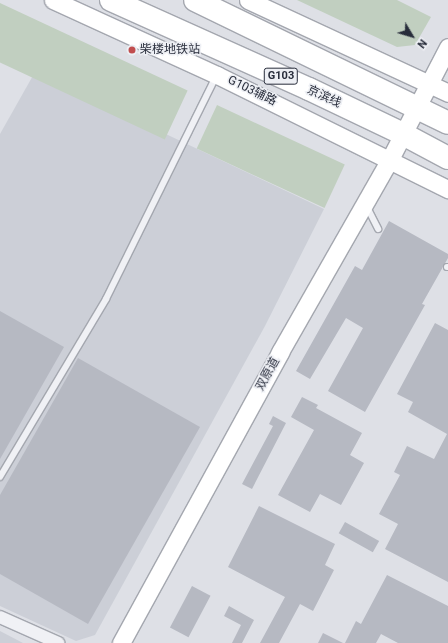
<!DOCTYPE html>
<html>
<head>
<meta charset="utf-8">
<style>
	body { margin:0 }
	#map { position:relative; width:448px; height:643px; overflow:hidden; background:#dee0e6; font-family:Roboto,"Noto Sans SC",sans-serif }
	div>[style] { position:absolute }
	.built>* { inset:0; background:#cccfd7 }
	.green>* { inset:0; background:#c1cfc0; transform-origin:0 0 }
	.building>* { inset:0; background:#b6b9c2; transform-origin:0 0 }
	.roads { filter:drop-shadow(1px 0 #a4a7af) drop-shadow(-1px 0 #a4a7af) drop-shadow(0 1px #a4a7af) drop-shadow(0 -1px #a4a7af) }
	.lane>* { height:6px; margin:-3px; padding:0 3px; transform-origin:3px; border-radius:3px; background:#f0f1f5 }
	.street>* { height:12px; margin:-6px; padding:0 6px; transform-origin:6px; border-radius:6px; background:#f0f1f5 }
	.secondary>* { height:17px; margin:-8.5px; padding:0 8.5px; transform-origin:8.5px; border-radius:8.5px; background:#fff }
	.highway>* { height:22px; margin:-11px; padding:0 11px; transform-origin:11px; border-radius:11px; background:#fff }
	.dots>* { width:11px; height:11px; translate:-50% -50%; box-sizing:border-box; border:2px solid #edeff4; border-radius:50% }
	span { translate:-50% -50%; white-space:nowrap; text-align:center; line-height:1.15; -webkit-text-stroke:3px #edeff4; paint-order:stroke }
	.shield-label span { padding:1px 3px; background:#edeff4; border:1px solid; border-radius:3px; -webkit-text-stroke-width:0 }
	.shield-label { font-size:11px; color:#282d3b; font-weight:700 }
	.poi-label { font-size:12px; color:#282d3b }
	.left { translate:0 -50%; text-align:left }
	.street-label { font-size:12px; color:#282d3b }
	.north { position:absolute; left:392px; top:16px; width:40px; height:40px; -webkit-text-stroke:3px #edeff4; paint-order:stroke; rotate:128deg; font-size:11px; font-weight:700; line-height:16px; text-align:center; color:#282d3b }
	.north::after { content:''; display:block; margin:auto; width:14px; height:18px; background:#282d3b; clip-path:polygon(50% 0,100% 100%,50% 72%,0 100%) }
</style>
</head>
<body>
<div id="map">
	<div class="built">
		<div style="clip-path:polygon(35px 72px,324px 209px,265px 326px,95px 635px,76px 641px,0 606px,0 134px)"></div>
		<div style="clip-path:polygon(0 631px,23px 643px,0 643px)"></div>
	</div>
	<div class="green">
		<div style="clip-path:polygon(297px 0,397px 0,431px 17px,415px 45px,397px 47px)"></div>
		<div style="left:0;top:3px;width:207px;height:54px;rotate:25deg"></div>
		<div style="left:217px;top:105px;width:141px;height:48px;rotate:25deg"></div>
	</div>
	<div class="building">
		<div style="clip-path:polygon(389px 221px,448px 254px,448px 258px,422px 304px,425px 305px,365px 412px,328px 391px,363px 328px,346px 318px,310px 379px,296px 371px,355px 266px,362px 270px)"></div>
		<div style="clip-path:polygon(0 311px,64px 347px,0 459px)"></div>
		<div style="clip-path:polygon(435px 323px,448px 330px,448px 582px,385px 549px,398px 524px,379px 514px,400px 475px,394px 472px,407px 446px,434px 459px,447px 434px,408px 412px,413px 402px,397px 394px)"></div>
		<div style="clip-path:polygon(78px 358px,200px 427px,88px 624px,0 574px,0 495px)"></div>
		<div style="clip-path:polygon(302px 397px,318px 405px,316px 408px,362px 433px,350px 455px,364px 463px,341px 505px,320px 494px,310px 512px,278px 495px,314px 430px,291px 417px)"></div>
		<div style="clip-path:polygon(273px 416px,286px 423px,252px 489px,242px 484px,273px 426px,269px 424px)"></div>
		<div style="clip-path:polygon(259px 506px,335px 544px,325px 565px,334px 570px,313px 611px,300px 604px,279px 643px,260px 643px,285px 597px,228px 567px)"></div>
		<div style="left:345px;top:522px;width:39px;height:13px;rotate:29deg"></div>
		<div style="clip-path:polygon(387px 575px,448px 606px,448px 643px,398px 643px,381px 634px,376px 643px,345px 643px,356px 621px,361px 624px)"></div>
		<div style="left:192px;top:586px;width:21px;height:47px;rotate:28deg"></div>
		<div style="clip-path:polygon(229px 606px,254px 620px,242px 643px,232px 643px,241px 625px,224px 616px)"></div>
		<div style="clip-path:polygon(323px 633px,343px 643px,318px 643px)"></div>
	</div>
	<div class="roads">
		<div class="lane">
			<div style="left:366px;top:205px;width:27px;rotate:63deg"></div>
			<div style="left:447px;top:267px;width:1px"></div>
			<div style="left:0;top:477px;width:207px;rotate:-59.2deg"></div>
			<div style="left:106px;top:299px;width:249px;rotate:-63.7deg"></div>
		</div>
		<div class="street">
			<div style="left:0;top:617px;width:64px;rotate:24.1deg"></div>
		</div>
		<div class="secondary">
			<div style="left:53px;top:0;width:180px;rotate:24.6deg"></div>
			<div style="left:217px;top:75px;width:258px;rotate:26.3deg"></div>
			<div style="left:248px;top:0;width:221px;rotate:24.9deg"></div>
			<div style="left:121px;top:643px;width:332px;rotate:-61.3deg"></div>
			<div style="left:280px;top:352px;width:222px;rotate:-60.3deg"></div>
			<div style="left:390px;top:159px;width:126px;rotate:-62.6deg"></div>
		</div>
		<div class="highway">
			<div style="left:111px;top:0;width:217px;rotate:24.2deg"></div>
			<div style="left:309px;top:89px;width:104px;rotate:25.6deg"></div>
			<div style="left:403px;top:134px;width:51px;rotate:28.1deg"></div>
			<div style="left:195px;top:0;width:281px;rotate:25.9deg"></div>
		</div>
	</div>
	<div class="dots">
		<div style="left:132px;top:50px;background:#c14d4e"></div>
	</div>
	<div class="shield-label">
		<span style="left:281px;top:76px">G103</span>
	</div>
	<div class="poi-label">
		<span class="left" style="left:140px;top:50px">柴楼地铁站</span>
	</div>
	<div class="street-label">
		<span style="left:252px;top:91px;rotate:26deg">G103辅路</span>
		<span style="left:324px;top:97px;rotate:25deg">京滨线</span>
		<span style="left:268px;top:374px;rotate:-61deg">双原道</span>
	</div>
	<div class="north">N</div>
</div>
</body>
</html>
